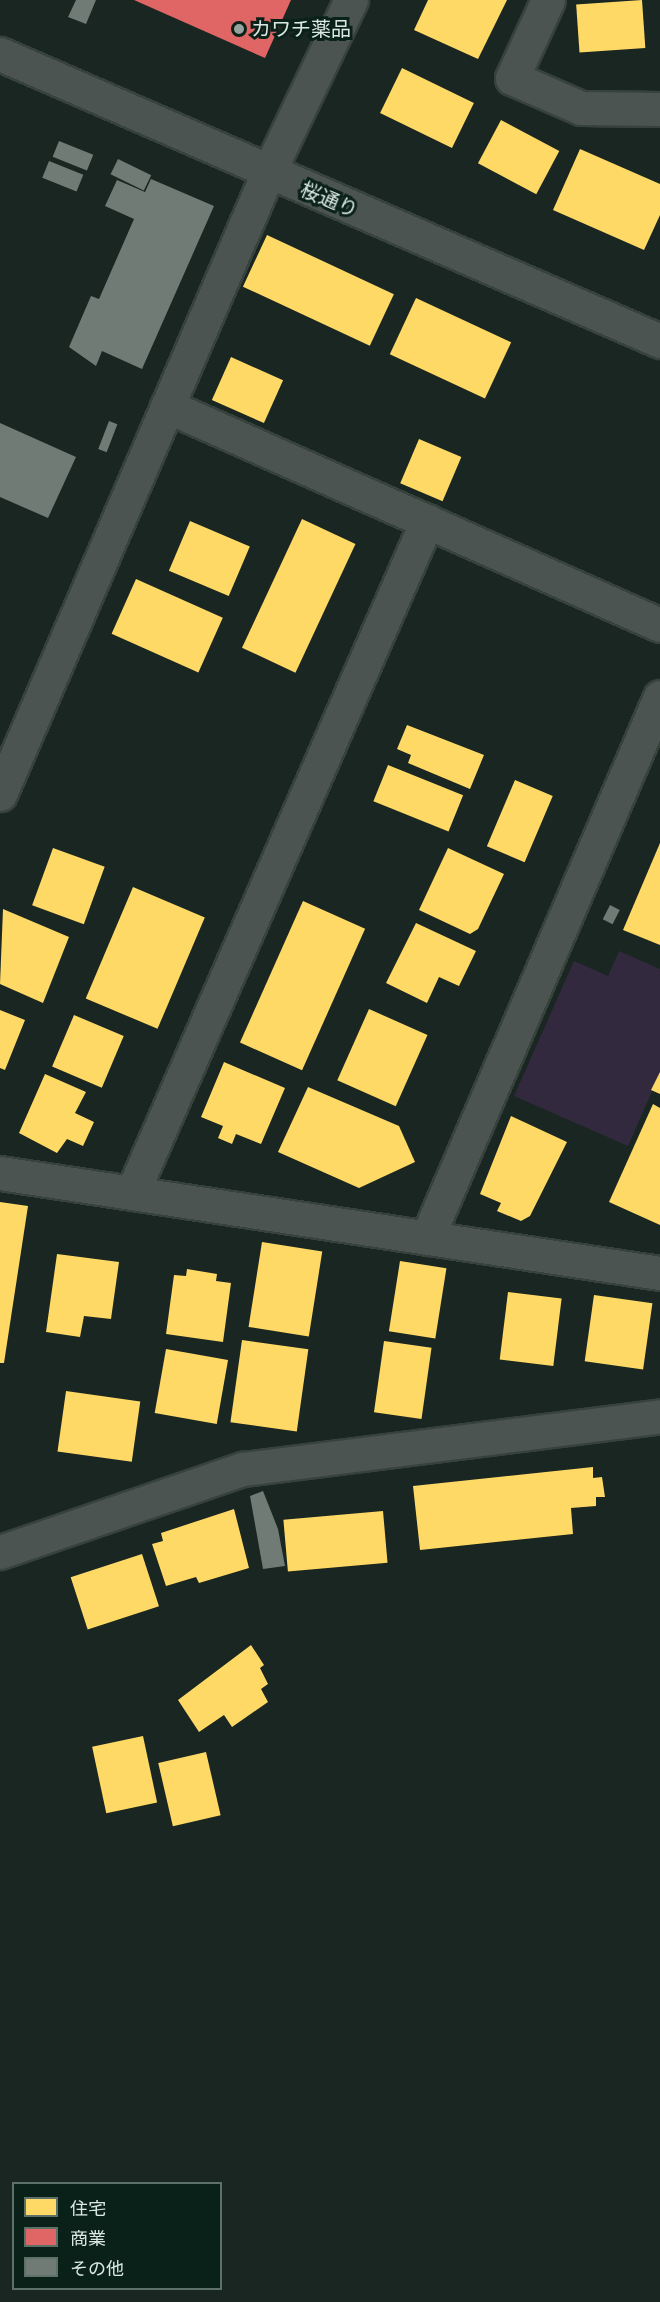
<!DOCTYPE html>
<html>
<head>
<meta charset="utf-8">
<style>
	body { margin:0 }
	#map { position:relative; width:660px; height:2302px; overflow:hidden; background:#192621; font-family:"DejaVu Sans","Noto Sans JP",sans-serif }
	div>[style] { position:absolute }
	.green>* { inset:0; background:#33293e }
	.homes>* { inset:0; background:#ffd966; transform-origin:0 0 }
	.shops>* { inset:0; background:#e06666 }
	.building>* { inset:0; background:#707b76; transform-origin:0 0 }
	.roads { filter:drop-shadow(2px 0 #38423d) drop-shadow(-2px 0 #38423d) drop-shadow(0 2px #38423d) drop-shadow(0 -2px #38423d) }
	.minor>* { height:33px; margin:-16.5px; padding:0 16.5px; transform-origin:16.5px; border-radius:16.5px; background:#4b5451 }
	.tertiary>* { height:33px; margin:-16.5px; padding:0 16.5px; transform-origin:16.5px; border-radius:16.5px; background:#4b5451 }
	.dots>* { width:16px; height:16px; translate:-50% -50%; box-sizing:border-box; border:3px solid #0a2119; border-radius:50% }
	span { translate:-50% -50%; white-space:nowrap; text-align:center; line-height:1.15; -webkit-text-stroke:6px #0a2119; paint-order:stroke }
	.poi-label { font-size:20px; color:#dbe8e2 }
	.left { translate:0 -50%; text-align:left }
	.street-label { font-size:20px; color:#dbe8e2 }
	.legend { position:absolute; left:12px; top:2182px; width:210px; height:108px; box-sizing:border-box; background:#0a2119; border:2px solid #5e7169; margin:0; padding:8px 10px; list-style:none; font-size:18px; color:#dbe8e2 }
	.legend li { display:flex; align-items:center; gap:12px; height:30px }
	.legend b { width:30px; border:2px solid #5e7169 }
</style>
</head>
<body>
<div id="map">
	<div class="green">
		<div style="clip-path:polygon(619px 951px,660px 969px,660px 1073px,628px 1146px,514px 1096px,574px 961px,608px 976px)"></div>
	</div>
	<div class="homes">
		<div style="clip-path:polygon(428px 0,507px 0,478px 59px,414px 30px)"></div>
		<div style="left:642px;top:0;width:48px;height:66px;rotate:86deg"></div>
		<div style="left:402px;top:68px;width:80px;height:50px;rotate:26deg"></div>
		<div style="left:501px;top:120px;width:66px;height:49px;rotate:28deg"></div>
		<div style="clip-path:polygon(580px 149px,660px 184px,660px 215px,644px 250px,553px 210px)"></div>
		<div style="left:267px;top:235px;width:140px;height:57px;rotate:25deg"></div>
		<div style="left:416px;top:298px;width:105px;height:62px;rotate:25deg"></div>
		<div style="left:231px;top:357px;width:57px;height:47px;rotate:24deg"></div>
		<div style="left:419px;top:439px;width:46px;height:48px;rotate:23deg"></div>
		<div style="left:302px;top:519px;width:59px;height:142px;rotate:25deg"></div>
		<div style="left:190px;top:521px;width:65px;height:54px;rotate:23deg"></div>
		<div style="left:136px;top:579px;width:95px;height:60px;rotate:24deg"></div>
		<div style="clip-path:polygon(407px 725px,484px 755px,470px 789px,408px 763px,411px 755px,397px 749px)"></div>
		<div style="left:388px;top:765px;width:81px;height:39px;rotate:22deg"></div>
		<div style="left:515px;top:780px;width:41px;height:72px;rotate:23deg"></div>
		<div style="clip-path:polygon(660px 843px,660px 945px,623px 930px)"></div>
		<div style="left:53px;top:848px;width:55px;height:61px;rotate:20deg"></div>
		<div style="clip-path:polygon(448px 848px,504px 874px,478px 929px,470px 934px,419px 910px)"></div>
		<div style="left:133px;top:887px;width:78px;height:121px;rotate:23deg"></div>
		<div style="left:303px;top:901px;width:68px;height:155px;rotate:24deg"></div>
		<div style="clip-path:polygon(3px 909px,69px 937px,43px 1003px,0 984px)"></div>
		<div style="clip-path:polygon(416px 923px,476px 951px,459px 986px,439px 977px,427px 1003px,386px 983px)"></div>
		<div style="left:369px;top:1009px;width:64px;height:78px;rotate:24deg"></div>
		<div style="clip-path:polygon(0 1010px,25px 1020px,5px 1070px,0 1068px)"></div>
		<div style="left:74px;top:1015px;width:54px;height:56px;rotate:23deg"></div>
		<div style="clip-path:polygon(224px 1062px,285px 1088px,261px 1144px,236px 1134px,232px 1144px,218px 1138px,223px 1126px,201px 1117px)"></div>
		<div style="clip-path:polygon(660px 1072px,660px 1094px,651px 1090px)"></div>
		<div style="clip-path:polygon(45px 1074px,86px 1092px,75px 1113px,94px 1122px,83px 1146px,67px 1139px,57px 1153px,19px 1133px)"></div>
		<div style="clip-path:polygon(308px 1087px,399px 1126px,415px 1162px,359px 1188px,278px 1152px)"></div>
		<div style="clip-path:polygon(653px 1104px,660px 1108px,660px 1225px,609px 1202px)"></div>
		<div style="clip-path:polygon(511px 1116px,567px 1142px,530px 1216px,521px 1221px,497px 1211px,501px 1203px,480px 1194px)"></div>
		<div style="clip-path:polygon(0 1202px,28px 1206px,4px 1363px,0 1363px)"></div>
		<div style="left:262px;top:1242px;width:61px;height:86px;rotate:9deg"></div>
		<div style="clip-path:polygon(57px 1254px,119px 1262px,111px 1319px,84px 1316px,80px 1337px,46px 1332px)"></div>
		<div style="left:400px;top:1261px;width:47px;height:71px;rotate:9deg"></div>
		<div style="clip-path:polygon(187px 1269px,217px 1274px,216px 1281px,231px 1283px,223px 1342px,166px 1334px,174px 1275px,186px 1276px)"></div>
		<div style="left:508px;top:1292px;width:54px;height:68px;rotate:7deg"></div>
		<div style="left:594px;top:1295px;width:59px;height:67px;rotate:8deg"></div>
		<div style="left:242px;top:1340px;width:67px;height:83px;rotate:8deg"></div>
		<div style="left:384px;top:1341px;width:48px;height:72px;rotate:8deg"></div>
		<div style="left:166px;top:1349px;width:63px;height:65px;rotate:10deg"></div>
		<div style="left:66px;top:1391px;width:75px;height:61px;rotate:8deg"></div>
		<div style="clip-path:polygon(593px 1467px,593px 1478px,602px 1477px,605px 1497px,596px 1497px,596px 1506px,571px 1508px,573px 1534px,420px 1550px,413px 1486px)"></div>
		<div style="clip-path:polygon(234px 1509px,249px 1568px,199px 1583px,196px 1577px,166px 1586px,152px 1544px,163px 1541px,161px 1533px)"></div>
		<div style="left:383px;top:1511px;width:52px;height:100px;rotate:85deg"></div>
		<div style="left:142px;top:1554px;width:55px;height:75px;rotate:72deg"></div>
		<div style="clip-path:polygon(251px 1645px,264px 1665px,260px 1668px,268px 1684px,261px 1689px,268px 1702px,232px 1727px,224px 1715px,199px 1732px,178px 1700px)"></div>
		<div style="left:143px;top:1736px;width:68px;height:52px;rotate:78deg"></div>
		<div style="left:206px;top:1752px;width:65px;height:49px;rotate:77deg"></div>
	</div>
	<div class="shops">
		<div style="clip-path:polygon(134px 0,291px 0,265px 58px)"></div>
	</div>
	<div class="building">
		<div style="clip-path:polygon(76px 0,96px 0,86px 24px,68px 17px)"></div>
		<div style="left:59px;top:141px;width:37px;height:17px;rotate:22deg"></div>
		<div style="left:118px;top:159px;width:37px;height:17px;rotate:26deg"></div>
		<div style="left:49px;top:161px;width:37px;height:18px;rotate:22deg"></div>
		<div style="clip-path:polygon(151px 179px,214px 206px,142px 369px,102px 351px,96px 366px,69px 347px,91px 296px,99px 299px,134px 219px,105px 206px,117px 180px,145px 192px)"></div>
		<div style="left:109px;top:421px;width:9px;height:30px;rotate:21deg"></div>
		<div style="clip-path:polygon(0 423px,76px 457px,48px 518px,0 497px)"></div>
		<div style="left:610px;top:905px;width:11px;height:16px;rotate:27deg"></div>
		<div style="clip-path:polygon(263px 1491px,278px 1529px,285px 1566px,263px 1569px,250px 1496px)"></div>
	</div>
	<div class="roads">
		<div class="minor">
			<div style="left:548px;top:0;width:86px;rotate:114.8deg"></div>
			<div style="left:512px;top:78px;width:75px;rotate:23.5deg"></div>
			<div style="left:581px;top:108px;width:79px;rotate:0.7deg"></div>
			<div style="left:167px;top:406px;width:539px;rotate:23.95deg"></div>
			<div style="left:0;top:794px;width:676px;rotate:-66.66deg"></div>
			<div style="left:0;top:1173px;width:668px;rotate:8.62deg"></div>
			<div style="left:132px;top:1193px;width:734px;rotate:-66.3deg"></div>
			<div style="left:427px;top:1238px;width:589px;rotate:-66.7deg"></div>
			<div style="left:0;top:1552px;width:257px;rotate:-18.9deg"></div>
			<div style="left:243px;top:1469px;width:420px;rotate:-7.2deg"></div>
		</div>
		<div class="tertiary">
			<div style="left:0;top:54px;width:720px;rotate:23.5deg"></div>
			<div style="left:268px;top:173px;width:192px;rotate:-64.4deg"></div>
		</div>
	</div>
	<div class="dots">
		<div style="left:239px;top:29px;background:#97a49e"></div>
	</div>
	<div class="poi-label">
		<span class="left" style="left:251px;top:29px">カワチ薬品</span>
	</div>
	<div class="street-label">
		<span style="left:329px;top:200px;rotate:23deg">桜通り</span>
	</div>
	<ul class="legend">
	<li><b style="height:16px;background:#ffd966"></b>住宅</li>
	<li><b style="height:16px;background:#e06666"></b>商業</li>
	<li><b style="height:16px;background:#707b76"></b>その他</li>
	</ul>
</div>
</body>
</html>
